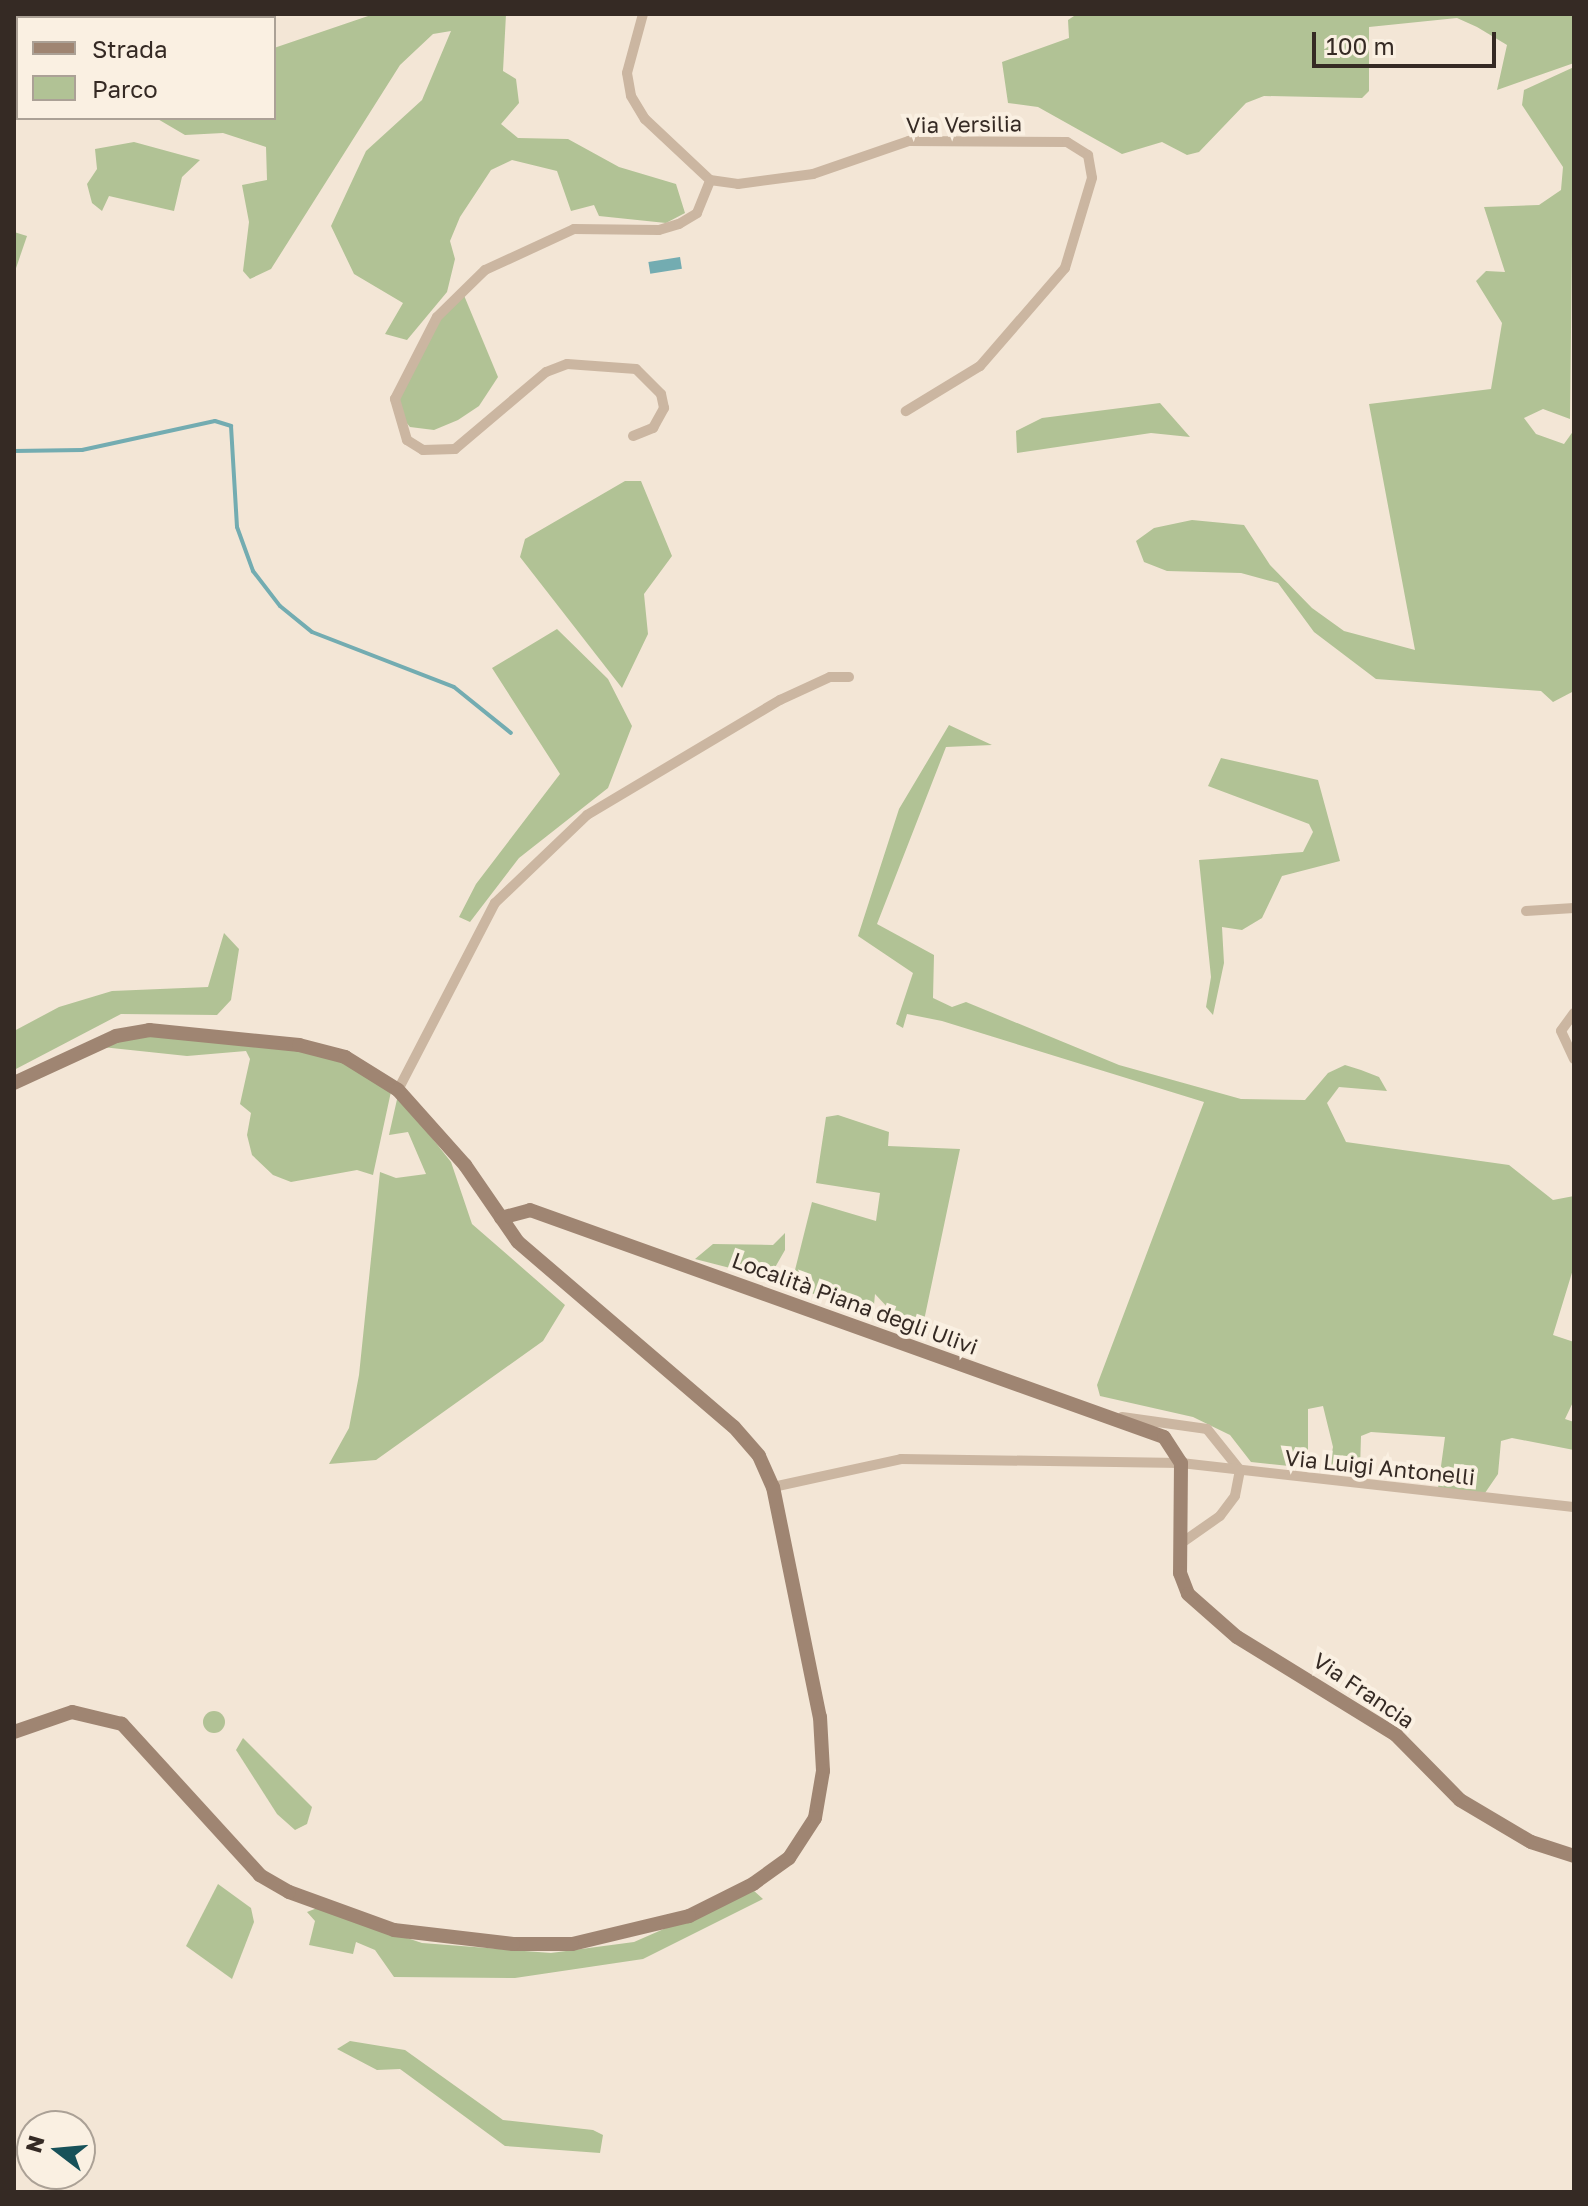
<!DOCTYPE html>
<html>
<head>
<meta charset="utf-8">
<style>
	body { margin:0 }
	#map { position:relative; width:1588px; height:2206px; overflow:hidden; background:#f3e6d6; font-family:"Golos Text",sans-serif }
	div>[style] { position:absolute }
	.green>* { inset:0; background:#b1c295 }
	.round { border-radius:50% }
	.water>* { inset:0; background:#73acb1; transform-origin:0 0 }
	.stream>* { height:4px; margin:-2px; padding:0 2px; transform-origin:2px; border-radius:2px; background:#73acb1 }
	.minor>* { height:10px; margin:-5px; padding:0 5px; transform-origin:5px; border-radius:5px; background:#cbb6a1 }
	.secondary>* { height:14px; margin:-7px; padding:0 7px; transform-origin:7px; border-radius:7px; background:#9f8572 }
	span { translate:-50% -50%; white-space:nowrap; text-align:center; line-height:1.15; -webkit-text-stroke:8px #faf0e2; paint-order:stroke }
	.street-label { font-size:22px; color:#352a24 }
	.frame { position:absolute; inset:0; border:16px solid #352a24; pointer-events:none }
	.legend { position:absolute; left:16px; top:16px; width:260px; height:104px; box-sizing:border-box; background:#faf0e2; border:2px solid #aba196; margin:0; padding:10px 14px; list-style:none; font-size:24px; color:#352a24 }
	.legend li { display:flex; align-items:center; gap:16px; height:40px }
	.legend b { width:40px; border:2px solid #aba196 }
	.north { position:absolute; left:16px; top:2110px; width:80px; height:80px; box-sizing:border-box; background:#faf0e2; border:2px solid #aba196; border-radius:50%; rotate:286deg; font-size:22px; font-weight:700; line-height:32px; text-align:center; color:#352a24 }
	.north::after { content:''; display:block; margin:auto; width:28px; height:36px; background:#175159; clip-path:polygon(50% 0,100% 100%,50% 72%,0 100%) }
	.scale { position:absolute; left:1312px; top:32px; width:184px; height:36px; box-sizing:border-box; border:4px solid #352a24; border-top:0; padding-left:10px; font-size:24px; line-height:28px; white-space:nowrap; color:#352a24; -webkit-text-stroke:6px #faf0e2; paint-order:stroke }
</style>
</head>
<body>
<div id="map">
	<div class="green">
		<div style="clip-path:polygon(14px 14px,39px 18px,18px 18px,14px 77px)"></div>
		<div style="clip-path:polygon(374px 14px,506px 14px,503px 71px,516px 79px,519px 103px,501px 124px,518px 138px,568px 139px,619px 167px,676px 184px,685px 213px,666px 223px,599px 216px,594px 205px,571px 211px,557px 171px,512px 160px,491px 170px,460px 217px,450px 241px,455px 259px,447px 292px,407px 340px,385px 334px,403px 303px,354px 274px,331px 226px,366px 151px,422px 100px,451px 31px,433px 34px,400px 65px,271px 269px,250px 279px,243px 271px,249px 222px,242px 185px,267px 180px,266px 147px,223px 133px,185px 135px,156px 118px,274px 118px,274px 48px)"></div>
		<div style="clip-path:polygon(1077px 14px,1574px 14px,1574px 63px,1497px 90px,1507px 45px,1477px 27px,1457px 18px,1369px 27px,1369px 91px,1362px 98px,1264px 96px,1246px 103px,1199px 152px,1187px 155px,1162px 142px,1122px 154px,1038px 107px,1008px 103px,1002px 62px,1069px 38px,1068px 20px)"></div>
		<div style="clip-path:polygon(1574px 67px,1570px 419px,1543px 409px,1524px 418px,1536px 434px,1564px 444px,1574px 430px,1574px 691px,1553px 702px,1541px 691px,1376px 679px,1314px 632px,1278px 583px,1241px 573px,1167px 571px,1144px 562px,1136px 541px,1154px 528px,1192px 520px,1244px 525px,1270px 565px,1312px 608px,1344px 631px,1415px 650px,1369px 404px,1491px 389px,1502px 323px,1476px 281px,1486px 271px,1505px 272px,1484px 207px,1539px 205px,1561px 190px,1563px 167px,1522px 105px,1524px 90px)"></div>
		<div style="clip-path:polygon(134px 142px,200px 160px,182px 177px,174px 211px,109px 196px,102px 211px,92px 203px,87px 184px,97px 169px,95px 149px)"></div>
		<div style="clip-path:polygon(14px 232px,27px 236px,14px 274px)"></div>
		<div style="clip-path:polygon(463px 293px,498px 377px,479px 406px,458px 420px,434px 430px,410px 427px,399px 414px,400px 392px,436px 323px)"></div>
		<div style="clip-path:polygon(1160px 403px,1190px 437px,1151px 433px,1017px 453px,1016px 431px,1042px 418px)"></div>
		<div style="clip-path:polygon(625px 481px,641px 481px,672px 556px,644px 594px,648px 634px,622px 688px,520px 557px,525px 539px)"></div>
		<div style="clip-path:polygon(557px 629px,608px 679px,632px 726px,608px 788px,519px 858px,470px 922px,459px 917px,476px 884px,560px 774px,492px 668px)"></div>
		<div style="clip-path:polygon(949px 725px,992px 745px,946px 747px,877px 924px,934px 955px,933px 998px,952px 1007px,966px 1002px,1119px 1065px,1241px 1099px,1305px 1100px,1328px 1073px,1345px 1065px,1361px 1070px,1379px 1077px,1387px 1091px,1339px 1087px,1327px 1103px,1346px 1142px,1509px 1165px,1553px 1200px,1574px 1196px,1574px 1266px,1553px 1335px,1574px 1342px,1574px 1400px,1565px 1419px,1574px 1422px,1574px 1450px,1512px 1438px,1501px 1441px,1498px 1474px,1485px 1493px,1438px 1488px,1445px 1437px,1371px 1432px,1361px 1436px,1360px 1470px,1328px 1472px,1333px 1447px,1323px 1406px,1308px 1409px,1308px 1468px,1251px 1462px,1230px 1435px,1193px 1417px,1100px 1396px,1097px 1385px,1204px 1102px,942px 1021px,907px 1014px,903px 1028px,896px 1024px,913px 973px,858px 936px,899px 809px)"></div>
		<div style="clip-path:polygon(1221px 758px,1318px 780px,1340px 861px,1282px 876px,1262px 918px,1242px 930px,1222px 927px,1224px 963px,1213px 1015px,1206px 1007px,1211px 977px,1199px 860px,1303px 852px,1313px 832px,1309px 824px,1208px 786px)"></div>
		<div style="clip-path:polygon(224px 933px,239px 949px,231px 1000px,217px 1015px,121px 1014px,14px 1070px,14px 1031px,59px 1007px,112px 991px,208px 987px)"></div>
		<div style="clip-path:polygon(150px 1032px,298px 1047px,342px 1060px,392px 1087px,373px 1175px,357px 1170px,291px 1182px,273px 1175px,252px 1155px,247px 1135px,251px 1113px,240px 1104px,250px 1059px,246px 1051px,187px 1056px,102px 1047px)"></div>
		<div style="clip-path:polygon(398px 1095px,451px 1162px,472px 1224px,565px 1305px,543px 1341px,376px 1460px,329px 1464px,349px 1428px,359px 1375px,380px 1172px,396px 1178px,426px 1174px,408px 1132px,389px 1135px)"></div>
		<div style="clip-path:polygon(838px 1115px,889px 1132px,888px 1146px,960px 1149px,922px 1330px,905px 1326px,875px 1294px,873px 1315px,791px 1286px,812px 1202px,876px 1221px,880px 1193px,816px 1183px,826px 1117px)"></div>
		<div style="clip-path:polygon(785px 1233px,785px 1250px,769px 1278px,695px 1259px,713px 1244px,773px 1245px)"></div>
		<div class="round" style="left:203px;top:1711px;width:22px;height:22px"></div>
		<div style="clip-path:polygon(243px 1738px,312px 1807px,307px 1824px,295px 1830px,277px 1814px,236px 1750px)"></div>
		<div style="clip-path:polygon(218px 1884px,251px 1908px,254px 1922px,232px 1979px,186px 1946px)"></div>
		<div style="clip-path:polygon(753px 1890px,763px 1899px,643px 1959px,515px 1978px,394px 1977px,375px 1950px,356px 1942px,353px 1954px,309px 1945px,315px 1921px,307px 1912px,317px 1908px,422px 1943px,551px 1953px,634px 1942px)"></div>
		<div style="clip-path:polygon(350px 2041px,405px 2050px,503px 2120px,593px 2130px,603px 2135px,600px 2153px,505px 2146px,400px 2069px,377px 2070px,337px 2049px)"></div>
	</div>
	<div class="water">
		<div style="left:680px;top:257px;width:12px;height:32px;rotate:81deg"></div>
	</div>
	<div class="stream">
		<div style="left:14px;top:451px;width:68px;rotate:-0.8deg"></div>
		<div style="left:82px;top:450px;width:136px;rotate:-12.3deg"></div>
		<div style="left:215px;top:421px;width:17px;rotate:17deg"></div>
		<div style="left:231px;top:426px;width:101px;rotate:86.6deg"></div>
		<div style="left:237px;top:527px;width:47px;rotate:70deg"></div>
		<div style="left:253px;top:571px;width:44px;rotate:52.4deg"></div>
		<div style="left:280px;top:606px;width:41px;rotate:39.1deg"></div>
		<div style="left:312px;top:632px;width:152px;rotate:21.2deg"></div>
		<div style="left:454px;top:687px;width:73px;rotate:38.9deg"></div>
	</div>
	<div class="minor">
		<div style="left:643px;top:14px;width:61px;rotate:105.2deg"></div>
		<div style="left:627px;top:73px;width:23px;rotate:80deg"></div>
		<div style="left:631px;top:96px;width:27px;rotate:59deg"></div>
		<div style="left:645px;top:119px;width:89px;rotate:43.2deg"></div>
		<div style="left:710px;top:180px;width:28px;rotate:8deg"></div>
		<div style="left:738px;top:184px;width:76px;rotate:-7.6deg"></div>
		<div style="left:813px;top:174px;width:102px;rotate:-19deg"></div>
		<div style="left:909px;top:141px;width:158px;rotate:0.4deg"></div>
		<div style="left:1067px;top:142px;width:25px;rotate:32deg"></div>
		<div style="left:1088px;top:155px;width:23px;rotate:80deg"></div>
		<div style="left:1092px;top:178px;width:94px;rotate:106.7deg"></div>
		<div style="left:1065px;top:268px;width:130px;rotate:130.9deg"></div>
		<div style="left:980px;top:366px;width:87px;rotate:148.7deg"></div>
		<div style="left:633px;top:436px;width:22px;rotate:-22deg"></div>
		<div style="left:653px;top:428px;width:23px;rotate:-61deg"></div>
		<div style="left:664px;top:408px;width:14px;rotate:-102deg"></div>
		<div style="left:661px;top:394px;width:35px;rotate:-135deg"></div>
		<div style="left:636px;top:369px;width:69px;rotate:-175.9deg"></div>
		<div style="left:567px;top:364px;width:22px;rotate:159deg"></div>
		<div style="left:546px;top:372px;width:119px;rotate:139.8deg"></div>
		<div style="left:455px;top:449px;width:32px;rotate:178deg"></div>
		<div style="left:423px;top:450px;width:19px;rotate:-148deg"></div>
		<div style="left:407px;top:440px;width:43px;rotate:-106.3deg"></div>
		<div style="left:395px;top:399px;width:92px;rotate:-62.9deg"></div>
		<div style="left:437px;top:317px;width:67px;rotate:-44.4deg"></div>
		<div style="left:485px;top:270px;width:98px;rotate:-24.7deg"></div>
		<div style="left:574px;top:229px;width:85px;rotate:0.7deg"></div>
		<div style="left:659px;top:230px;width:21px;rotate:-17deg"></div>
		<div style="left:679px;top:224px;width:21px;rotate:-31deg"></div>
		<div style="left:697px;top:213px;width:35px;rotate:-68deg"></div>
		<div style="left:1526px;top:911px;width:48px;rotate:-3.6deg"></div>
		<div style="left:1574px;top:1013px;width:22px;rotate:126deg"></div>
		<div style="left:1561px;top:1031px;width:31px;rotate:65deg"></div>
		<div style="left:398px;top:1090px;width:211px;rotate:-62.6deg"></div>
		<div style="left:495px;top:903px;width:127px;rotate:-43.7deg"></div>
		<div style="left:587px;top:815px;width:225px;rotate:-30.8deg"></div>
		<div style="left:780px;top:700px;width:55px;rotate:-24.7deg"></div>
		<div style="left:830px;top:677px;width:19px"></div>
		<div style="left:1122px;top:1417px;width:86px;rotate:8deg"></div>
		<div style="left:1207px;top:1429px;width:53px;rotate:51.2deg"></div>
		<div style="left:1240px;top:1470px;width:26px;rotate:101deg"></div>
		<div style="left:1235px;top:1496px;width:25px;rotate:127deg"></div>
		<div style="left:1220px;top:1516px;width:49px;rotate:145deg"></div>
		<div style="left:773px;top:1487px;width:131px;rotate:-12.3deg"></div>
		<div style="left:901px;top:1459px;width:280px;rotate:0.8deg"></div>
		<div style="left:1181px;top:1463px;width:395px;rotate:6.4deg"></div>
	</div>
	<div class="secondary">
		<div style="left:14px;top:1083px;width:112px;rotate:-24.7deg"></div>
		<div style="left:116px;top:1036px;width:34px;rotate:-10deg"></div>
		<div style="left:149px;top:1030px;width:151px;rotate:5.7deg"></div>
		<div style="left:299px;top:1045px;width:48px;rotate:14.6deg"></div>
		<div style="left:345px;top:1057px;width:62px;rotate:31.9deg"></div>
		<div style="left:398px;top:1090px;width:101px;rotate:48.2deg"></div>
		<div style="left:465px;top:1165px;width:93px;rotate:55.5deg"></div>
		<div style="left:518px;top:1242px;width:284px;rotate:40.6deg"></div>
		<div style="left:734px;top:1427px;width:38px;rotate:49deg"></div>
		<div style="left:759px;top:1456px;width:34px;rotate:66deg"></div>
		<div style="left:773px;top:1487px;width:235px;rotate:78.5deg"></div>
		<div style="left:820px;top:1717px;width:54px;rotate:86.8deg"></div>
		<div style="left:823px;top:1771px;width:48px;rotate:99.7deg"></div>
		<div style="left:815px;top:1818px;width:48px;rotate:123deg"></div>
		<div style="left:789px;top:1858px;width:44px;rotate:144.2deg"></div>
		<div style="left:753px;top:1884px;width:72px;rotate:153.4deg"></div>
		<div style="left:689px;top:1916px;width:120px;rotate:166.5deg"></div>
		<div style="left:572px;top:1944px;width:59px;rotate:180deg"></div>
		<div style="left:513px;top:1944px;width:120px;rotate:-173.3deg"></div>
		<div style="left:394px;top:1930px;width:112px;rotate:-160.1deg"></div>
		<div style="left:289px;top:1892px;width:34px;rotate:-150deg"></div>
		<div style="left:260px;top:1875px;width:205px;rotate:-132.4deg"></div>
		<div style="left:122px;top:1724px;width:51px;rotate:-166.5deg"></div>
		<div style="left:72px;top:1712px;width:61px;rotate:161deg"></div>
		<div style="left:501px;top:1218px;width:30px;rotate:-15deg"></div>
		<div style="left:530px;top:1210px;width:673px;rotate:19.7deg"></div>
		<div style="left:1164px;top:1437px;width:31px;rotate:57deg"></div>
		<div style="left:1181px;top:1463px;width:110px;rotate:90.5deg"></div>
		<div style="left:1180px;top:1573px;width:22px;rotate:69deg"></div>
		<div style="left:1188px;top:1594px;width:65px;rotate:41.3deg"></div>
		<div style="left:1237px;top:1637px;width:187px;rotate:31.6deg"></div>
		<div style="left:1396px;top:1735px;width:91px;rotate:45.4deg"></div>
		<div style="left:1460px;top:1800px;width:82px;rotate:30.6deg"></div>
		<div style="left:1531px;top:1842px;width:45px;rotate:18deg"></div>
	</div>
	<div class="street-label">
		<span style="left:964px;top:124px;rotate:-1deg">Via Versilia</span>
		<span style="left:855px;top:1303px;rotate:20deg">Località Piana degli Ulivi</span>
		<span style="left:1380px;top:1467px;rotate:6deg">Via Luigi Antonelli</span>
		<span style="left:1364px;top:1690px;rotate:34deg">Via Francia</span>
	</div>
	<div class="frame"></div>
	<ul class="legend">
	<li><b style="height:10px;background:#9f8572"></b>Strada</li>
	<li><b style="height:22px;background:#b1c295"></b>Parco</li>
	</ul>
	<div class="north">N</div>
	<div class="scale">100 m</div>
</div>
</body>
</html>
